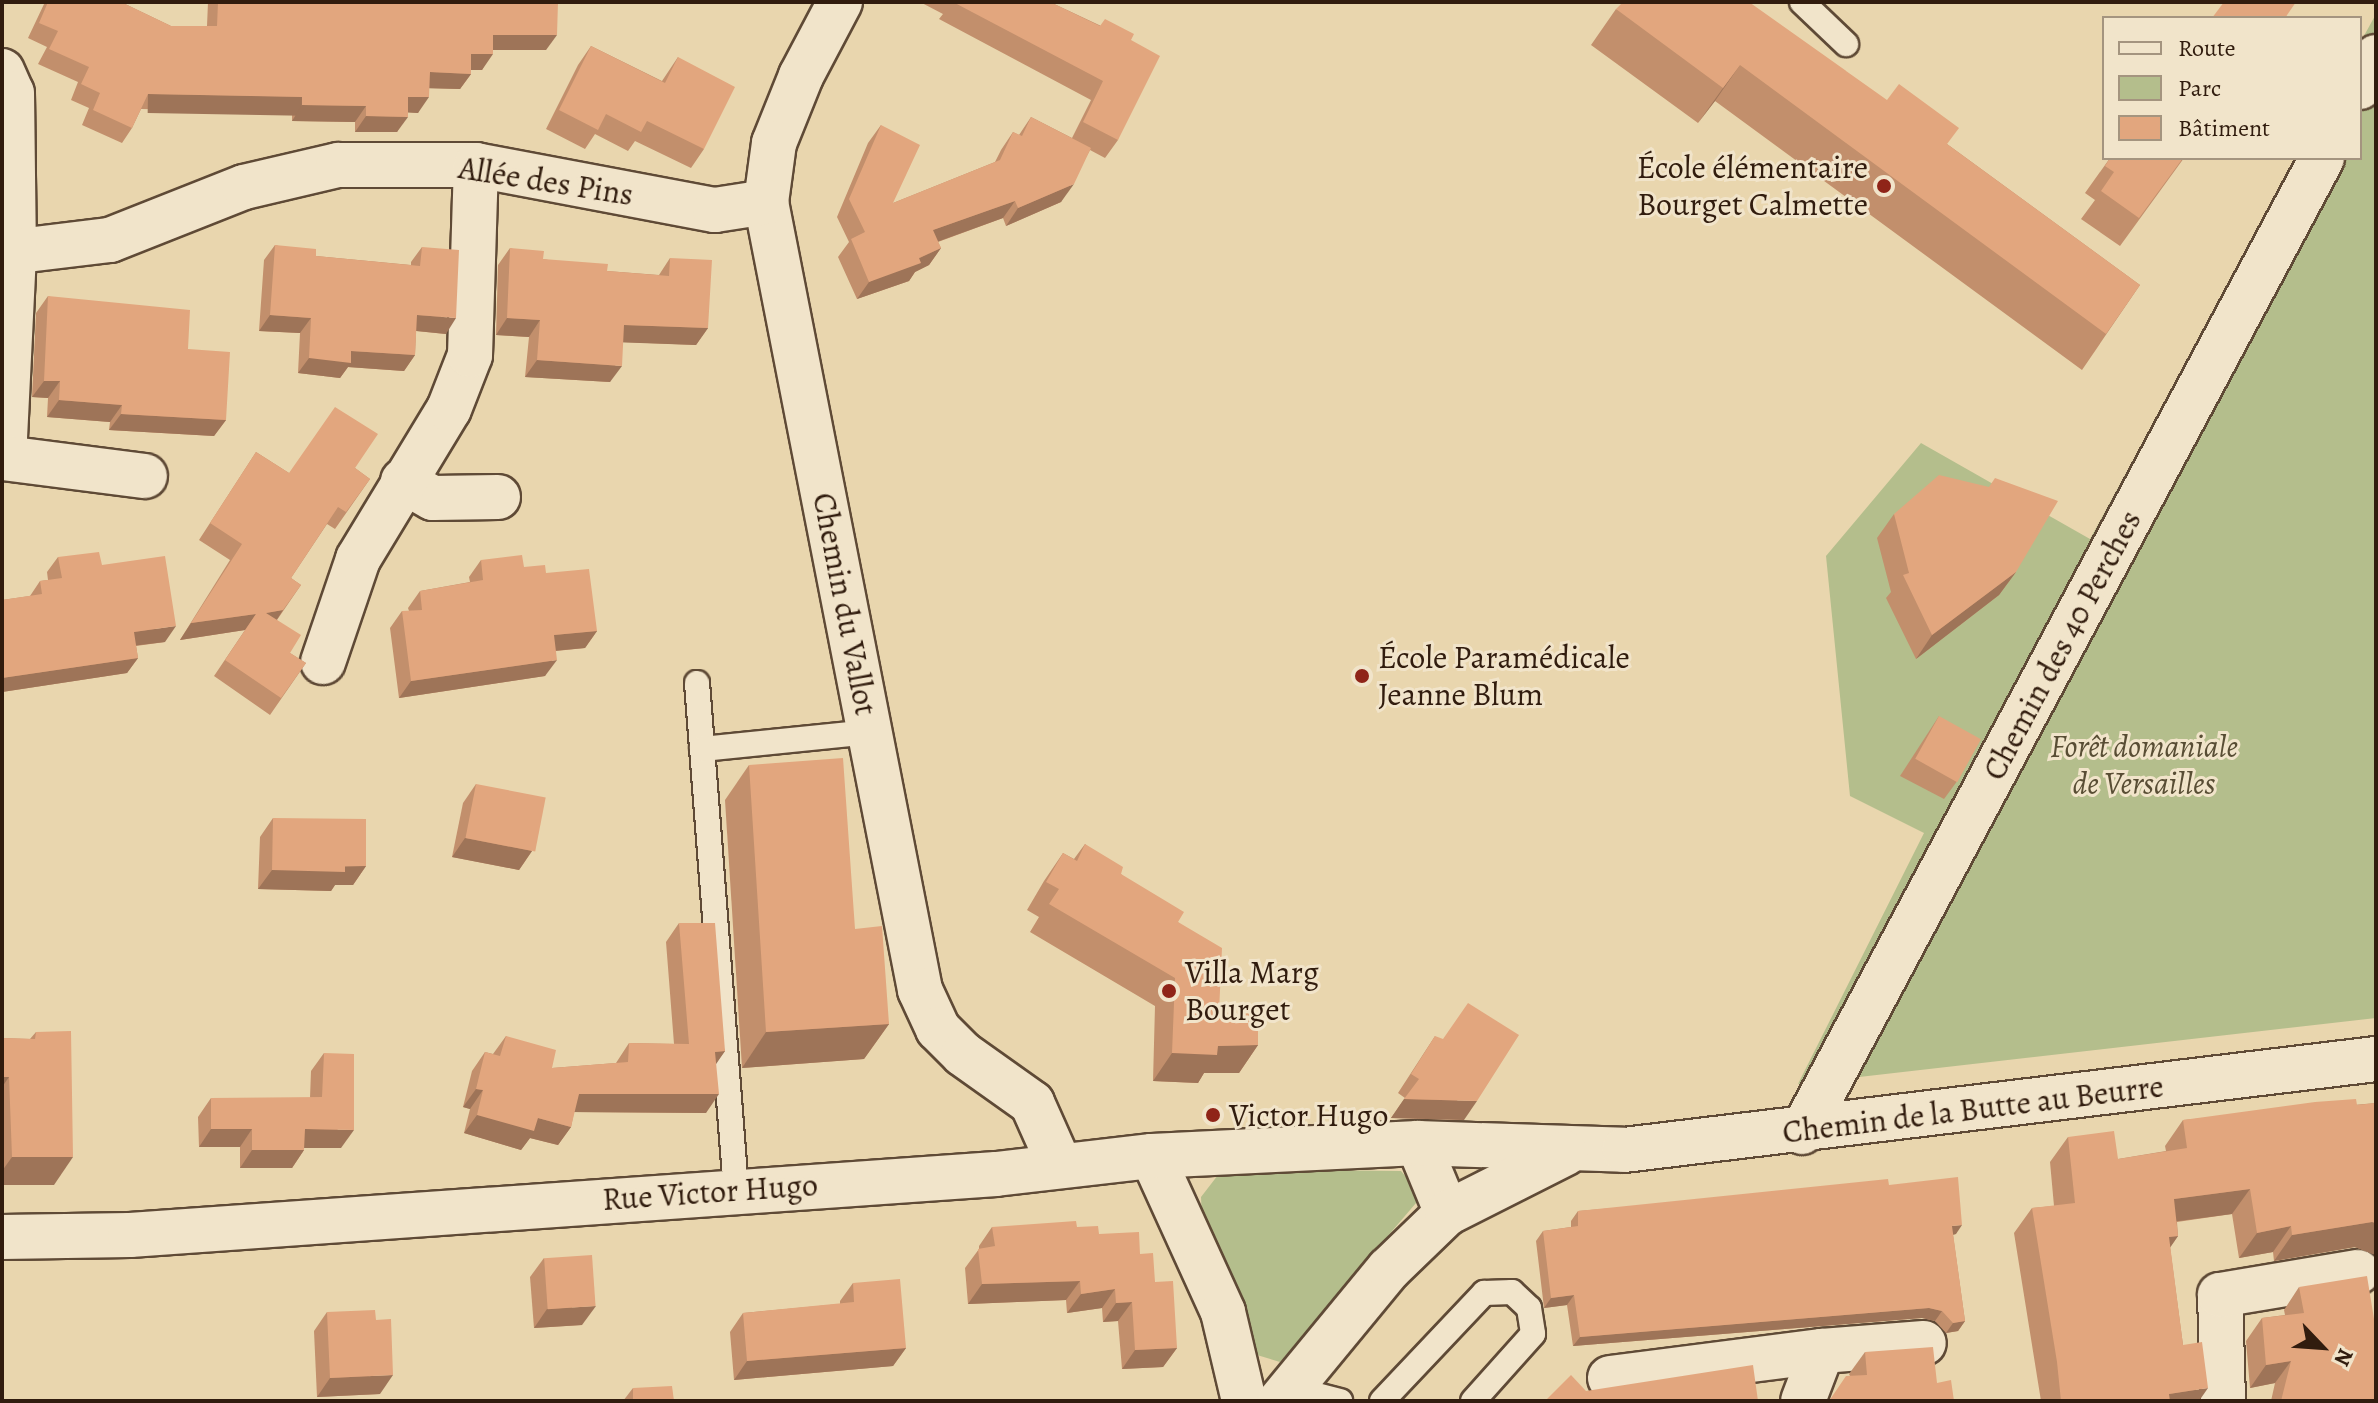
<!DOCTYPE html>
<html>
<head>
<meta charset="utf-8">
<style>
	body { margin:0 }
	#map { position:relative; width:2378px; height:1403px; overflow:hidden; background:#e9d6ae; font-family:Alegreya,serif }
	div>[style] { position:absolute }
	.green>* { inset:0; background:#b4be8c }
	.roads { filter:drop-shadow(2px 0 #5f4a36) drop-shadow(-2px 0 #5f4a36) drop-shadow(0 2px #5f4a36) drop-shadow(0 -2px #5f4a36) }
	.lane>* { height:24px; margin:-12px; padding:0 12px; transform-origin:12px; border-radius:12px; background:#f1e4ca }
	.street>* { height:44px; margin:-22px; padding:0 22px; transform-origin:22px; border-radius:22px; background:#f1e4ca }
	.wall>* { inset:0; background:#c28f6c }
	.shaded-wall>* { inset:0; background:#9e7458; transform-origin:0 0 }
	.building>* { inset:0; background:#e2a67e; transform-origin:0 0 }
	.dots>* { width:22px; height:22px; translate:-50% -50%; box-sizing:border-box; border:4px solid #f1e4ca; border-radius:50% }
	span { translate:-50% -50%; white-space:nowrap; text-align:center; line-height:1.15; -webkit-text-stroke:6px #f1e4ca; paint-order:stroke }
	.poi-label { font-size:32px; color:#311c0e }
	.right { translate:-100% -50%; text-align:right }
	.left { translate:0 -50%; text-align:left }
	.street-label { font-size:32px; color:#311c0e }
	.park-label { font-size:32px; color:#584d34; font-style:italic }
	.frame { position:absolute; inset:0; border:4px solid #311c0e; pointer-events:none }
	.legend { position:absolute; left:2102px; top:16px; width:260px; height:144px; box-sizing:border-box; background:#f1e4ca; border:2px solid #a4947f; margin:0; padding:10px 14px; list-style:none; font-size:24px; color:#311c0e }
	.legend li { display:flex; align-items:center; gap:16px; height:40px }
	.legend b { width:40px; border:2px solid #a4947f }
	.north { position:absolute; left:2282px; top:1307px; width:80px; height:80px; -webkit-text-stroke:6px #f1e4ca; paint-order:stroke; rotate:115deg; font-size:22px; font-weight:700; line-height:32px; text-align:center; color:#311c0e }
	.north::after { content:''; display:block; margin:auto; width:28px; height:36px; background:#311c0e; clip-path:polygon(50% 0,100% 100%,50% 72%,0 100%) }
</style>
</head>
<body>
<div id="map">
	<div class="green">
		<div style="clip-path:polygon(2376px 14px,2376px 1018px,1798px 1084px,1924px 833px,1850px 796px,1826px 556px,1921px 443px,2090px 539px,2298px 158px,2360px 158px,2360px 43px)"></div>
		<div style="clip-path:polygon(1301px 1170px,1401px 1171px,1422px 1196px,1280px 1362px,1257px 1355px,1236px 1290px,1202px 1220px,1201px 1197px,1218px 1175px)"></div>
	</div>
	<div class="roads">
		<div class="lane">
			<div style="left:1802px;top:2px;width:61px;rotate:43.7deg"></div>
			<div style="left:697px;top:683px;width:508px;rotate:85.6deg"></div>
			<div style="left:702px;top:749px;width:169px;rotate:-5.8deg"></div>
			<div style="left:1290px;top:1388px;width:52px;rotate:14.6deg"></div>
			<div style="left:1382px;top:1401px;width:149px;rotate:-46.6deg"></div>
			<div style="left:1484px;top:1293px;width:28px;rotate:-2deg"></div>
			<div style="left:1512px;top:1292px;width:23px;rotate:43deg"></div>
			<div style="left:1529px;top:1308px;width:26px;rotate:81deg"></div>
			<div style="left:1533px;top:1334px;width:90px;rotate:131.8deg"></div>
		</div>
		<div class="street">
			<div style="left:840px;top:2px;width:84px;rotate:117.8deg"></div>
			<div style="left:801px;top:76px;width:72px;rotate:111.9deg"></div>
			<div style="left:774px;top:143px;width:60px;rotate:97.7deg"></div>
			<div style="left:766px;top:202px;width:803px;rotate:78.94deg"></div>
			<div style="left:920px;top:990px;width:43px;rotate:65.2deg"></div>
			<div style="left:938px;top:1029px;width:35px;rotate:45deg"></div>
			<div style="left:963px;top:1054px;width:85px;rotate:35.4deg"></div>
			<div style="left:1032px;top:1103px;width:69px;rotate:66deg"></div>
			<div style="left:2px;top:71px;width:24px;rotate:66deg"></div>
			<div style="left:12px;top:93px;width:161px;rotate:89.3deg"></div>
			<div style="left:14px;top:254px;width:204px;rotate:92.8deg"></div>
			<div style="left:4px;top:458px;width:142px;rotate:7.3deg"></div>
			<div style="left:2360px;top:87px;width:34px;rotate:-62deg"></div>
			<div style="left:2px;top:253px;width:109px;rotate:-6.9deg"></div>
			<div style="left:110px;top:240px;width:144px;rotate:-21.6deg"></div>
			<div style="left:244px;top:187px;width:97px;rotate:-13.2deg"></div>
			<div style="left:338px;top:165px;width:138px"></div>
			<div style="left:476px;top:165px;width:243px;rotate:10.7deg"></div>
			<div style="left:715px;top:210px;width:52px;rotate:-8.9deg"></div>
			<div style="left:403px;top:481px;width:34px;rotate:30deg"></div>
			<div style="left:433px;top:498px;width:65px;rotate:-0.9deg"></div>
			<div style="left:323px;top:662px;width:109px;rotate:-71.2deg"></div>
			<div style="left:358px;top:559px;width:175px;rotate:-58.8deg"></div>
			<div style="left:449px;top:409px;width:58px;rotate:-68.7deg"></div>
			<div style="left:470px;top:355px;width:190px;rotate:-88.2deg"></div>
			<div style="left:1802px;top:1132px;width:1104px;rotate:-61.9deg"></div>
			<div style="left:1418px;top:1143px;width:76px;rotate:67.5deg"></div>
			<div style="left:1152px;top:1156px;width:171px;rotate:65.5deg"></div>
			<div style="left:1223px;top:1312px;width:91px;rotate:76.7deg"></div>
			<div style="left:2px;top:1237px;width:128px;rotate:-0.9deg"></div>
			<div style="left:130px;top:1235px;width:868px;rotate:-4.03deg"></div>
			<div style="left:996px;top:1174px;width:157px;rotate:-6.6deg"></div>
			<div style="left:1152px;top:1156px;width:266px;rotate:-2.8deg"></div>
			<div style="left:1418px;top:1143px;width:206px;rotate:1.9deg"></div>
			<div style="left:1624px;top:1150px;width:757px;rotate:-6.9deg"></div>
			<div style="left:1822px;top:1351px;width:102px;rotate:-4.5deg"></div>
			<div style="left:1610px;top:1378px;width:214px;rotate:-7.3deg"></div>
			<div style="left:1822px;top:1351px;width:53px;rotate:110.8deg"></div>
			<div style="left:1280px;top:1401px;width:171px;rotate:-50.5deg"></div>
			<div style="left:1389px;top:1269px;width:81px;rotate:-44deg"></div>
			<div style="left:1447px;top:1213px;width:133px;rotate:-26.8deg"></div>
			<div style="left:2223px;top:1401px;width:106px;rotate:-91.6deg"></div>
			<div style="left:2220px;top:1295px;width:140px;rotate:-9.5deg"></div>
		</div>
	</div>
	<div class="wall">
		<div style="clip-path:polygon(45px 2px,121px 2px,171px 26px,207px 26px,208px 2px,414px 2px,462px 3px,462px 2px,558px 2px,546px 50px,493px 50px,482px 70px,471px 70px,471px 74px,460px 89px,429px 88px,418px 113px,408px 112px,397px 132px,355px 132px,355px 122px,292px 121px,292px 112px,141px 109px,132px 128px,122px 143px,82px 125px,89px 108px,71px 100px,78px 82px,38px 64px,47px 47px,28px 38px)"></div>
		<div style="clip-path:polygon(920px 2px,1050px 2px,1131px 40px,1118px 140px,1105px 158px,1090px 150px,1061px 202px,1006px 226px,1003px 218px,938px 242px,941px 248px,929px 265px,915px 272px,909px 281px,857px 299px,838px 257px,849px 242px,837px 217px,868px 143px,881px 125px,893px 203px,995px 162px,1001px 150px,1013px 132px,1019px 135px,1031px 117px,1072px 138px,1091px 100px,939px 19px,943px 14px)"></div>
		<div style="clip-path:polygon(1616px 9px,1947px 144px,2140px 285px,2082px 370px,1715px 101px,1698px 123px,1591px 45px)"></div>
		<div style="clip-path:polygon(591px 46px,662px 81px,678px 57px,704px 149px,691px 168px,635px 141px,628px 151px,595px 134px,585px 149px,546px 129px,578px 65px)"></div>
		<div style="clip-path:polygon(2110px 158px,2184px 158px,2120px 246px,2081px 219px,2095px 200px,2085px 193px)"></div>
		<div style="clip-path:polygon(275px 245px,316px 256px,411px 265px,411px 262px,422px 247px,446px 334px,416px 331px,415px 355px,404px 371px,348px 367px,340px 378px,298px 373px,300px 333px,259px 331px,264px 260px)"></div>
		<div style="clip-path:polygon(510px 248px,543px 259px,607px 271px,659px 275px,670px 258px,708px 328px,696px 345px,623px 342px,610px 382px,525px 377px,529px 337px,496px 335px,498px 265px)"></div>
		<div style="clip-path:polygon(48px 296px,188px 349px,226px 420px,214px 436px,109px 430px,110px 422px,47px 417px,48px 398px,32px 397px,36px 313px)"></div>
		<div style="clip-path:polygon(256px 452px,289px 473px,355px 468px,370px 479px,335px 529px,327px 524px,291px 578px,301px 585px,277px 620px,290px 653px,306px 663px,270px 715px,214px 676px,245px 630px,180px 640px,230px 560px,199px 540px)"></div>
		<div style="clip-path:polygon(1894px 514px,2016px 572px,1999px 595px,1916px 659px,1886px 598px,1891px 592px,1877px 538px)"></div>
		<div style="clip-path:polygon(58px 557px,102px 565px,165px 642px,136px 646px,138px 658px,127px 673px,2px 692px,2px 600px,30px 596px,40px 581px,48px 580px,47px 572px)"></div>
		<div style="clip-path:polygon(481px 560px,524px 567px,546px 573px,597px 631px,585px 648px,556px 651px,545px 676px,399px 698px,390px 628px,402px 611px,409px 611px,408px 608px,420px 591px,470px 582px,469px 577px)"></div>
		<div style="clip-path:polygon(1939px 716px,1958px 780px,1944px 799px,1900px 776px)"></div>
		<div style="clip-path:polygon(749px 765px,855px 929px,889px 1024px,864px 1059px,742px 1068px,725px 800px)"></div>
		<div style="clip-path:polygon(476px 784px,532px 851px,519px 870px,452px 857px,463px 803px)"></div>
		<div style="clip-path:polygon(273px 818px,366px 866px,353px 885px,335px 885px,331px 891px,258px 889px,260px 837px)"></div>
		<div style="clip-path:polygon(1085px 844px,1178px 922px,1219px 1012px,1258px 1045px,1239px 1073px,1204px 1073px,1198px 1083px,1153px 1081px,1155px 1006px,1030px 932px,1039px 917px,1027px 910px,1044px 881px,1063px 853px,1074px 859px)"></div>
		<div style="clip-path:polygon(679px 923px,725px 1051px,716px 1063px,706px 1113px,574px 1112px,571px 1127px,558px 1145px,530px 1138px,521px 1150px,464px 1133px,470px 1109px,463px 1107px,472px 1071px,485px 1052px,493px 1054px,506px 1036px,552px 1068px,616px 1063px,629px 1043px,674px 1044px,666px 942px)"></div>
		<div style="clip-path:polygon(36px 1032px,54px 1185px,2px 1185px,2px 1038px,30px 1039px)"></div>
		<div style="clip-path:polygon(1435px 1036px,1464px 1120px,1391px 1118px,1405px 1098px,1398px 1093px)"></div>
		<div style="clip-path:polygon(324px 1053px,341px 1148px,304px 1148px,304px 1150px,292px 1168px,240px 1168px,240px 1147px,199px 1147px,198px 1117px,211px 1098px,310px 1098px,311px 1071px)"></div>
		<div style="clip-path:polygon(2376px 1103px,2376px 1255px,2355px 1247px,2274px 1261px,2273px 1252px,2239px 1258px,2232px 1214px,2177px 1222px,2178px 1236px,2170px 1247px,2183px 1345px,2199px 1401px,2041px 1401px,2014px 1233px,2032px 1208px,2054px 1206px,2050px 1162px,2068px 1137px,2118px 1159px,2166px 1151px,2165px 1146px,2183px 1120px)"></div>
		<div style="clip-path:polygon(1889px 1185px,1956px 1234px,1953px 1235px,1965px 1321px,1958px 1331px,1946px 1333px,1935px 1321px,1922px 1318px,1573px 1346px,1567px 1305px,1544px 1308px,1536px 1241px,1543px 1231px,1571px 1227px,1571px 1221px,1578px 1211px)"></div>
		<div style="clip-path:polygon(992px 1227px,1077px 1227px,1099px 1234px,1140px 1254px,1155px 1282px,1177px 1348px,1163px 1367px,1122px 1369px,1118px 1321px,1103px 1322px,1102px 1308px,1067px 1313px,1066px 1300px,968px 1304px,965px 1268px,979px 1249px,979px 1246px)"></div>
		<div style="clip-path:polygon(544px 1258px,582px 1325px,534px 1328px,530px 1277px)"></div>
		<div style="clip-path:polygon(853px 1283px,906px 1348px,893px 1366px,734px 1380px,730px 1332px,743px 1313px,840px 1304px,840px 1301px)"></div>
		<div style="clip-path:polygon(2299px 1287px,2376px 1401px,2271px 1401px,2275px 1383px,2250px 1388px,2246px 1341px,2262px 1318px,2285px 1315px,2284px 1310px)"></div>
		<div style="clip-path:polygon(327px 1312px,380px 1394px,317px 1397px,314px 1331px)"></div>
		<div style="clip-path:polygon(1865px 1352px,1937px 1383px,1850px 1376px,1849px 1374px)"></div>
		<div style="clip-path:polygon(633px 1388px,674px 1401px,623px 1401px)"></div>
	</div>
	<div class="shaded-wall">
		<div style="clip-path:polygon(493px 35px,557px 35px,546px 50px,482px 50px)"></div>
		<div style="clip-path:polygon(471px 54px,493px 54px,482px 70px,461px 70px)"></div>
		<div style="clip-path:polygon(1740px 65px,1715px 101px,1698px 123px,1723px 88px)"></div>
		<div style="clip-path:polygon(430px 72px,471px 74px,460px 89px,419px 88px)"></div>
		<div style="left:148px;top:94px;width:154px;height:19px;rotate:1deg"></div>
		<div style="clip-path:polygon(408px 97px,429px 97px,418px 113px,397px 112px)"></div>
		<div style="clip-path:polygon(302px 105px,366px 106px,355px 122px,292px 121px)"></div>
		<div style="clip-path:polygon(366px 116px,408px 117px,397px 132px,355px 132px)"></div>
		<div style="clip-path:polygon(1074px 184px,1061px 202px,1006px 226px,1018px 208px)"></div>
		<div style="clip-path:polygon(1015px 201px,1003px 218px,920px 248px,933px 230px)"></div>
		<div style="clip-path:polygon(941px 248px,929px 265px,915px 272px,909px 281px,857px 299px,869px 282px)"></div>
		<div style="clip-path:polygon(270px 315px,311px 318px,300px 333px,259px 331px)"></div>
		<div style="clip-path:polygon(417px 315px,456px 318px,446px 334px,407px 330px)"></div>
		<div style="clip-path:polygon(507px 318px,540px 320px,529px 337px,496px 335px)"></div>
		<div style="clip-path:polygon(624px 325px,708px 328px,696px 345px,612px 342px)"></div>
		<div style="clip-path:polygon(351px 351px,415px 355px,404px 371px,348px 367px,340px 378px,298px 373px,309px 358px)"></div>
		<div style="clip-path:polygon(537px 360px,622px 366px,610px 382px,525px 377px)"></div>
		<div style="clip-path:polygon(44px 381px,60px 381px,48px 398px,32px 397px)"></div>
		<div style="clip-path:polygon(59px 400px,122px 405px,110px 422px,47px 417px)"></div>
		<div style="clip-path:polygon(121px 414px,226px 420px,214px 436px,109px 430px)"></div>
		<div style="clip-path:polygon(2016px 572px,1999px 595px,1916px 659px,1932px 635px)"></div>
		<div style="clip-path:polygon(283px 610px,272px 627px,266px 613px)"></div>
		<div style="clip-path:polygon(256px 614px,245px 630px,180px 640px,191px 623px)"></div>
		<div style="clip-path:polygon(176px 626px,165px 642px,123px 647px,134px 632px)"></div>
		<div style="clip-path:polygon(597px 631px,585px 648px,542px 652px,554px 635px)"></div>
		<div style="clip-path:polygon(138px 658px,127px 673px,2px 692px,2px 678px)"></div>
		<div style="clip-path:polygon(557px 660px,545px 676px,399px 698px,411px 681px)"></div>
		<div style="clip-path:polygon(465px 838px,532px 851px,519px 870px,452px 857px)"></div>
		<div style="clip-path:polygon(366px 866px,353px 885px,335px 885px,331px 891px,258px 889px,272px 870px)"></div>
		<div style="clip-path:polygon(889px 1024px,864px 1059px,742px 1068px,766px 1032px)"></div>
		<div style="clip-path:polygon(1258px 1045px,1239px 1073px,1204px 1073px,1198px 1083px,1153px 1081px,1172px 1053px,1218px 1046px)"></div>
		<div style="clip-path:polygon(725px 1051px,712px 1070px,715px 1052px)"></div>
		<div style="clip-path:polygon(2px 1077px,9px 1077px,2px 1087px)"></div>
		<div style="clip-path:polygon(476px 1089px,483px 1090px,470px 1109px,463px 1107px)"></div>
		<div style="clip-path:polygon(579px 1094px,719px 1094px,706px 1113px,566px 1112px)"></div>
		<div style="clip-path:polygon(1404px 1099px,1477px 1101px,1464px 1120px,1391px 1118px)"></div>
		<div style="clip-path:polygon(477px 1115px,538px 1118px,571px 1127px,558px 1145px,530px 1138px,521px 1150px,464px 1133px)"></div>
		<div style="clip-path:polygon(211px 1129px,252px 1129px,240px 1147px,199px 1147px)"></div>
		<div style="clip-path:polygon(305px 1129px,354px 1130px,341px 1148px,293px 1148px)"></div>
		<div style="clip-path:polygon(252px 1150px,304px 1150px,292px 1168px,240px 1168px)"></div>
		<div style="clip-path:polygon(12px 1157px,73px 1157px,54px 1185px,2px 1185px,2px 1171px)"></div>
		<div style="clip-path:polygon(2250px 1189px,2232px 1214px,2156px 1224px,2174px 1199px)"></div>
		<div style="clip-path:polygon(2372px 1222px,2376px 1223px,2376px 1255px,2355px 1247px,2274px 1261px,2292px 1235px)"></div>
		<div style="clip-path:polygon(1962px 1225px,1956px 1234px,1945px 1236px,1952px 1226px)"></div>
		<div style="clip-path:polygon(2291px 1226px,2273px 1252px,2239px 1258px,2257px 1233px)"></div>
		<div style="clip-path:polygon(2178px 1236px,2161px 1261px,2169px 1237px)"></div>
		<div style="clip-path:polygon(1080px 1281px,1066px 1300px,968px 1304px,982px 1284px)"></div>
		<div style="clip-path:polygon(1115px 1289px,1102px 1308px,1067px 1313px,1081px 1294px)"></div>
		<div style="clip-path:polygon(1574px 1295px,1567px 1305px,1544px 1308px,1551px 1298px)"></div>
		<div style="clip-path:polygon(1132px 1302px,1118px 1321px,1103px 1322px,1116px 1303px)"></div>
		<div style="clip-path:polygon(596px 1306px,582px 1325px,534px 1328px,547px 1309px)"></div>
		<div style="clip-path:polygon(1929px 1308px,1942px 1311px,1935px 1321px,1922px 1318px,1573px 1346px,1580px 1337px)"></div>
		<div style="clip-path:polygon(1965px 1321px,1958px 1331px,1946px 1333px,1953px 1323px)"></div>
		<div style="clip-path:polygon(906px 1348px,893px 1366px,734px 1380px,747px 1361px)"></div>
		<div style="clip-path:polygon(1177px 1348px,1163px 1367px,1122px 1369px,1135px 1350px)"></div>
		<div style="clip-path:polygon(2291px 1361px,2275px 1383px,2250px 1388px,2266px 1365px)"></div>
		<div style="clip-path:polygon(393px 1375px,380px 1394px,317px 1397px,330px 1378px)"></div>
		<div style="clip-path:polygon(2208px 1388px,2199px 1401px,2163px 1401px,2169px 1394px)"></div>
	</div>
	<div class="building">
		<div style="clip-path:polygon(48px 2px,121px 2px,171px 26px,217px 26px,218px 2px,414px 2px,472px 4px,472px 2px,558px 2px,557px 35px,493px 35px,493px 54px,471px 54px,471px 74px,430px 72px,429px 97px,408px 97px,408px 117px,366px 116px,366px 106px,302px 105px,302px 97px,148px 94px,132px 128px,93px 110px,100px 93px,81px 84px,89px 67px,49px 49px,58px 31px,39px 23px)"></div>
		<div style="clip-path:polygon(953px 2px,1050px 2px,1100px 26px,1105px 19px,1134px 34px,1131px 40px,1160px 56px,1118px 140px,1083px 122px,1103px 81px)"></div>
		<div style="clip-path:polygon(1623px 2px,1749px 2px,1887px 100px,1899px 84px,1959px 128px,1947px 144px,2140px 285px,2106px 334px,1740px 65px,1723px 88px,1616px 9px)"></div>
		<div style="clip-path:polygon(2224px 2px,2296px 2px,2285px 18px,2212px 18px)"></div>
		<div style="clip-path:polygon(591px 46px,665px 83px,678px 57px,735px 87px,704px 149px,647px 121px,641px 132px,606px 114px,598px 130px,559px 110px)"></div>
		<div style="clip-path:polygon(1031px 117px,1091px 148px,1074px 184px,1018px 208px,1015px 201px,933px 230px,941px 248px,919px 258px,921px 263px,869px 282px,851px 239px,865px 232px,849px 199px,881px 125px,920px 145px,893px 203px,1000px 160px,1013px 132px,1022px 136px)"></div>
		<div style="clip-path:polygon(2110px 158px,2183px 158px,2139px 218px,2101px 191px,2114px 172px,2105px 166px)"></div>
		<div style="clip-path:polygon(275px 245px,316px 249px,316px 256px,420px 266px,422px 247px,459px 250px,456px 318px,417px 315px,415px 355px,351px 351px,351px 363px,309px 358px,311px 318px,270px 315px)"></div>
		<div style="clip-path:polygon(510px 248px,544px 251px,543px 259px,608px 264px,607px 271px,669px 276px,670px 258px,712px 260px,708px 328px,624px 325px,622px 366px,537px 360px,540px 320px,507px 318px)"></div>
		<div style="clip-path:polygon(48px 296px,190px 310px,188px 349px,230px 352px,226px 420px,121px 414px,122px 405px,59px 400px,60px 381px,44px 381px)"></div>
		<div style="clip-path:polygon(335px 407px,378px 434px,355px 468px,370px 479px,346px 512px,338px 507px,291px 578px,301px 585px,283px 610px,266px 613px,301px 635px,290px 653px,306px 663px,281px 698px,225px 660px,256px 614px,191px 623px,242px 544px,210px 523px,256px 452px,289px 473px)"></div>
		<div style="clip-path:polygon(1939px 475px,1989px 487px,1995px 478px,2058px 501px,2016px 572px,1932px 635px,1903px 575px,1909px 573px,1894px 514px)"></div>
		<div style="clip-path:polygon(99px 552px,102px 565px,165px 556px,176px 626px,134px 632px,138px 658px,2px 678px,2px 600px,42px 594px,40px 581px,62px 578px,58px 557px)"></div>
		<div style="clip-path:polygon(522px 555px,524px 567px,545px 565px,546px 573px,589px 569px,597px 631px,554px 635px,557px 660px,411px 681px,402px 611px,422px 610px,420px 591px,483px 580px,481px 560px)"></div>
		<div style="left:1939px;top:716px;width:48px;height:49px;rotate:29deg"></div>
		<div style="clip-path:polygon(843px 758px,855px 929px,882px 926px,889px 1024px,766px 1032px,749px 765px)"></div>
		<div style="left:476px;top:784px;width:71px;height:55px;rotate:11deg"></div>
		<div style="clip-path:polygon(273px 818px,366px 819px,366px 866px,345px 866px,345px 872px,272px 870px)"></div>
		<div style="clip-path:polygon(1085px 844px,1123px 867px,1121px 874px,1184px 912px,1178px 922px,1222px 948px,1219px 1012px,1258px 1014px,1258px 1045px,1218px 1046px,1217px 1055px,1172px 1053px,1175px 978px,1049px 904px,1059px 889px,1046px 882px,1063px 853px,1077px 861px)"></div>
		<div style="clip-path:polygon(679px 923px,715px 923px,725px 1051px,715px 1052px,719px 1094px,579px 1094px,571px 1127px,538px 1118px,534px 1131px,477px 1115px,483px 1090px,476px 1089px,485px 1052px,500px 1056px,506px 1036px,556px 1050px,552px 1068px,628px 1062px,629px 1043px,689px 1044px)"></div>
		<div style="clip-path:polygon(1468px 1003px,1519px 1035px,1477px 1101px,1404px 1099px,1419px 1079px,1411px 1074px,1435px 1036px,1443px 1039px)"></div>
		<div style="clip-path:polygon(71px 1031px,73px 1157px,12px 1157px,9px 1077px,2px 1077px,2px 1038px,35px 1039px,36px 1032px)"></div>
		<div style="clip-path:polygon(324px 1053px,354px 1054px,354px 1130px,305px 1129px,304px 1150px,252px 1150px,252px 1129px,211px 1129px,211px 1098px,322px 1097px)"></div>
		<div style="clip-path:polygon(2356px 1099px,2357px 1105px,2376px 1103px,2376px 1223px,2372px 1222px,2292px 1235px,2291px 1226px,2257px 1233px,2250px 1189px,2174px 1199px,2178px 1236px,2169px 1237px,2183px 1345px,2202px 1342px,2208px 1388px,2169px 1394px,2170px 1401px,2061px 1401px,2057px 1362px,2032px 1208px,2075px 1203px,2068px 1137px,2114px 1131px,2118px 1159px,2187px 1148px,2183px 1120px,2315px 1102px)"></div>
		<div style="clip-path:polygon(1958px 1177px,1962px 1225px,1952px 1226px,1965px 1321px,1953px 1323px,1942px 1311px,1929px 1308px,1580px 1337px,1574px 1295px,1551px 1298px,1543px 1231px,1578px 1226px,1578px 1211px,1888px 1179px,1889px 1185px)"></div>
		<div style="clip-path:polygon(1076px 1221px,1077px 1227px,1098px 1226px,1099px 1234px,1139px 1232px,1140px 1254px,1153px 1253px,1155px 1282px,1173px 1281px,1177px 1348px,1135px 1350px,1132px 1302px,1116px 1303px,1115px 1289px,1081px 1294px,1080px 1281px,982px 1284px,978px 1249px,995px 1246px,992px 1227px)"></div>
		<div style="left:592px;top:1255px;width:51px;height:48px;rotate:86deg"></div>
		<div style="clip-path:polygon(2367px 1276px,2374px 1319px,2376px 1319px,2376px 1401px,2281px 1401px,2291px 1361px,2266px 1365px,2262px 1318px,2304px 1313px,2299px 1287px)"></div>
		<div style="clip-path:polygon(900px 1279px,906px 1348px,747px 1361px,743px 1313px,854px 1302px,853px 1283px)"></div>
		<div style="clip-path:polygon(375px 1310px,376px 1320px,391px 1319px,393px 1375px,330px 1378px,327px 1312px)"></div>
		<div style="clip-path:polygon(1933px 1347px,1937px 1383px,1951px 1380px,1954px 1401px,1829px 1401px,1846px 1376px,1867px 1375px,1865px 1352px)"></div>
		<div style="clip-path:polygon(1753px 1365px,1758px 1401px,1545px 1401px,1571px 1375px,1586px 1391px)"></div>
		<div style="clip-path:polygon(672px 1386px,674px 1401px,633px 1401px,633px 1388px)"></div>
	</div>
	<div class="dots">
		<div style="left:1884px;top:186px;background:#8f2418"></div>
		<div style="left:1362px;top:676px;background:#8f2418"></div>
		<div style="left:1169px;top:991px;background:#8f2418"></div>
		<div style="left:1213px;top:1115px;background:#8f2418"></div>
	</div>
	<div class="poi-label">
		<span class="right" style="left:1868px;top:186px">École élémentaire<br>Bourget Calmette</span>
		<span class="left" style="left:1378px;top:676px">École Paramédicale<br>Jeanne Blum</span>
		<span class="left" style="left:1185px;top:991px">Villa Marg<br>Bourget</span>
		<span class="left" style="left:1229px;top:1115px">Victor Hugo</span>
	</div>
	<div class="street-label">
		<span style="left:546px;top:181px;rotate:9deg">Allée des Pins</span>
		<span style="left:845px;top:604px;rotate:79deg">Chemin du Vallot</span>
		<span style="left:2062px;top:645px;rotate:-62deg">Chemin des 40 Perches</span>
		<span style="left:1973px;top:1109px;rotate:-7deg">Chemin de la Butte au Beurre</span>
		<span style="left:710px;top:1192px;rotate:-4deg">Rue Victor Hugo</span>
	</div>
	<div class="park-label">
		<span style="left:2144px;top:765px">Forêt domaniale<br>de Versailles</span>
	</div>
	<div class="frame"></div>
	<ul class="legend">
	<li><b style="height:10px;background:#f1e4ca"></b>Route</li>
	<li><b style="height:22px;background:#b4be8c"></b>Parc</li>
	<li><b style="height:22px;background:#e2a67e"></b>Bâtiment</li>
	</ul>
	<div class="north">N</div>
</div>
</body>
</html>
